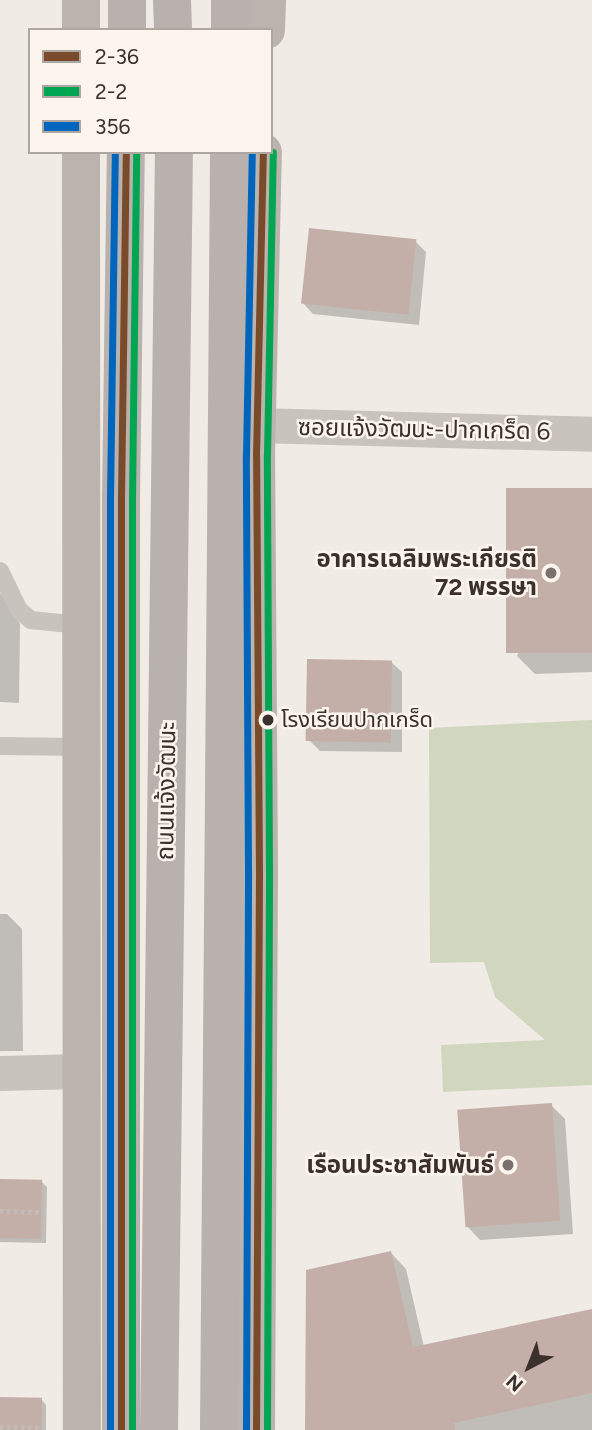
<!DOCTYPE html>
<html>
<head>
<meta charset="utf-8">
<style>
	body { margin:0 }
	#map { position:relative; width:592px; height:1430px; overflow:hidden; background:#f0ebe5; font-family:Figtree,"Noto Sans Thai",sans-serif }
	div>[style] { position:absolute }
	.green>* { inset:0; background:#d1d6bf }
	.shadow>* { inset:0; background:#0003 }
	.building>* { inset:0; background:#c3afa7; transform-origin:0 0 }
	.path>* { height:4.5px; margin-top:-2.25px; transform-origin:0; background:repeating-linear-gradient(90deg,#c2bbb6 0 3.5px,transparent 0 7px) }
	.lane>* { height:18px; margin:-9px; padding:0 9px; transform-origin:9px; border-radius:9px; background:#c9c3be }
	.street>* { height:35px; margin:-17.5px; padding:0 17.5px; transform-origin:17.5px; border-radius:17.5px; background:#c9c3be }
	.secondary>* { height:38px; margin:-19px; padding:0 19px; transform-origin:19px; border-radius:19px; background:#bab3ae }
	.primary>* { height:38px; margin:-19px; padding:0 19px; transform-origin:19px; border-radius:19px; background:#b8b1ad }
	.bus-1>* { height:7px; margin:-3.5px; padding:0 3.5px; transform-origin:3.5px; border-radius:3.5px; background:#7a4b2a }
	.bus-2>* { height:7px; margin:-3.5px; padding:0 3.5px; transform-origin:3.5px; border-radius:3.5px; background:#00a651 }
	.bus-3>* { height:7px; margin:-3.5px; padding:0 3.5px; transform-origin:3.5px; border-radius:3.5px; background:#0065bd }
	.dots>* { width:19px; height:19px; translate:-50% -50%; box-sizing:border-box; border:4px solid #fbf5ee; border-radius:50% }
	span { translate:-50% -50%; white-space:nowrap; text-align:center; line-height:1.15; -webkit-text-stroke:5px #fbf5ee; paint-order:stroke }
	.bus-label { font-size:22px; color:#3b302b }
	.left { translate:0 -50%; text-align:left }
	.street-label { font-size:24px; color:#3b302b }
	.poi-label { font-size:24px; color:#3b302b; font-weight:700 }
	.right { translate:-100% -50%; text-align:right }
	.legend { position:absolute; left:28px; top:28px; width:245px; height:126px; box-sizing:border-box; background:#fbf5ee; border:2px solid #aea6a0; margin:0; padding:9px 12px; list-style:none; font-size:21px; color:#3b302b }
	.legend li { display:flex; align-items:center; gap:14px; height:35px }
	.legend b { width:35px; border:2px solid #aea6a0 }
	.north { position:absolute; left:494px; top:1332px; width:70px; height:70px; -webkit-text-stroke:5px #fbf5ee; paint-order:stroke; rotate:222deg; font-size:19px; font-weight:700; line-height:28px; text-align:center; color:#3b302b }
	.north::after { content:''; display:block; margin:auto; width:24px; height:32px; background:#3b302b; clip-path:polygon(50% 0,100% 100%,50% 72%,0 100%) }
</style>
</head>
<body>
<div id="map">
	<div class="green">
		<div style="clip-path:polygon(592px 720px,592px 1085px,443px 1092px,441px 1045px,545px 1040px,495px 997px,484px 962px,430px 963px,429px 728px)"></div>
	</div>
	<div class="shadow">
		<div style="clip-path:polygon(416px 242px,426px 252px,419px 325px,313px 314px,303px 303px)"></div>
		<div style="clip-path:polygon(592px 489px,592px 672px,535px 674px,517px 656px)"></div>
		<div style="clip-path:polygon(0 593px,9px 602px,20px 624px,19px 703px,0 702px)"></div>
		<div style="clip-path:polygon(391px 662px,402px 672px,402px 752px,320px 751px,309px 740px)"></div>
		<div style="clip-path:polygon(0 914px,7px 914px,22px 929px,23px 1051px,0 1051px)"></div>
		<div style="clip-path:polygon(551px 1105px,565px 1119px,573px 1234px,480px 1240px,466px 1225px)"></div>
		<div style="clip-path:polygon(0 1181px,41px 1181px,47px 1187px,46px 1243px,0 1242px)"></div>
		<div style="clip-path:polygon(391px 1253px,406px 1269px,424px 1347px,592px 1311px,592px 1430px,306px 1430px)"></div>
		<div style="clip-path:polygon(0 1399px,41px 1399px,46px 1405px,46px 1430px,0 1430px)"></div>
	</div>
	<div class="building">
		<div style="left:309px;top:228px;width:108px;height:76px;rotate:6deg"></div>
		<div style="left:592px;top:488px;width:165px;height:86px;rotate:90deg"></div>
		<div style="left:307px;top:659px;width:85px;height:82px;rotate:1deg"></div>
		<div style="left:552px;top:1103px;width:118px;height:95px;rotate:86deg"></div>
		<div style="left:0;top:1179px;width:42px;height:59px;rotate:1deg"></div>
		<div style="clip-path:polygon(391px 1251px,413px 1347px,592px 1309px,592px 1393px,454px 1423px,455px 1430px,305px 1430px,306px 1270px)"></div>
		<div style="left:0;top:1397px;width:42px;height:33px;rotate:1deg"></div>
	</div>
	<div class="path">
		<div style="left:0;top:1211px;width:40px;rotate:1.4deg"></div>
		<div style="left:0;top:1427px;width:42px;rotate:1.4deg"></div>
	</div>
	<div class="lane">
		<div style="left:0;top:571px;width:43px;rotate:64deg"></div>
		<div style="left:19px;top:610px;width:16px;rotate:40deg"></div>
		<div style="left:31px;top:620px;width:49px;rotate:5.8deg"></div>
		<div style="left:0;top:746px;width:80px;rotate:0.7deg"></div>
	</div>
	<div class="street">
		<div style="left:256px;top:425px;width:336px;rotate:1.5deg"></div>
		<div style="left:0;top:1073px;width:79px;rotate:-1.5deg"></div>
	</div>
	<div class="secondary">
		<div style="left:81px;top:30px;width:30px;rotate:-90deg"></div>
		<div style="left:266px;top:30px;width:30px;rotate:-88deg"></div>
		<div style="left:81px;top:152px;width:1278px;rotate:89.96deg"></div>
		<div style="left:256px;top:1430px;width:558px;rotate:-89.69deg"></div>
		<div style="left:259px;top:872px;width:417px;rotate:-90.4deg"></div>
		<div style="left:256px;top:455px;width:303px;rotate:-88.7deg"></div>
	</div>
	<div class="primary">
		<div style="left:172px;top:0;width:30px;rotate:88deg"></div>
		<div style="left:127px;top:30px;width:30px;rotate:-90deg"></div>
		<div style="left:230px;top:30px;width:30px;rotate:-90deg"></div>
		<div style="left:121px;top:1430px;width:932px;rotate:-90deg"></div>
		<div style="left:121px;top:498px;width:346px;rotate:-89.2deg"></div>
		<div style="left:159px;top:1430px;width:1278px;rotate:-89.33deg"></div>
		<div style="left:219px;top:1430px;width:1278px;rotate:-89.55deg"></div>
	</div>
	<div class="bus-1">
		<div style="left:121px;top:1430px;width:932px;rotate:-90deg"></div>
		<div style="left:121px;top:498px;width:346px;rotate:-89.2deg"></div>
		<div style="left:256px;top:1430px;width:558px;rotate:-89.69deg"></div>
		<div style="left:259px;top:872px;width:417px;rotate:-90.4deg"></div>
		<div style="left:256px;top:455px;width:303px;rotate:-88.7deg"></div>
	</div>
	<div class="bus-2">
		<div style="left:132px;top:1430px;width:932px;rotate:-90deg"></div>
		<div style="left:132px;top:498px;width:346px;rotate:-89.3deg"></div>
		<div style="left:267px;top:1430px;width:558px;rotate:-89.79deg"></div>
		<div style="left:269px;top:872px;width:417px;rotate:-90.3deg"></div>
		<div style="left:267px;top:455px;width:303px;rotate:-88.9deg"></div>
	</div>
	<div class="bus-3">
		<div style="left:110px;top:1430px;width:932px;rotate:-90deg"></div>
		<div style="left:110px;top:498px;width:346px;rotate:-89.2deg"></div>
		<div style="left:246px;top:1430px;width:558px;rotate:-89.79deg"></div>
		<div style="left:248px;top:872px;width:417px;rotate:-90.3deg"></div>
		<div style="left:246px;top:455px;width:303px;rotate:-88.9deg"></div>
	</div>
	<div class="dots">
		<div style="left:551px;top:573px;background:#7a716c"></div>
		<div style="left:268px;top:720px;background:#3b302b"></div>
		<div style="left:508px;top:1165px;background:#7a716c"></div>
	</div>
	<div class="bus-label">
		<span class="left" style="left:281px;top:720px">โรงเรียนปากเกร็ด</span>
	</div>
	<div class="street-label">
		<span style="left:424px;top:429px;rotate:1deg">ซอยแจ้งวัฒนะ-ปากเกร็ด 6</span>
		<span style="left:166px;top:791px;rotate:-89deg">ถนนแจ้งวัฒนะ</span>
	</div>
	<div class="poi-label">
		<span class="right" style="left:537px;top:573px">อาคารเฉลิมพระเกียรติ<br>72 พรรษา</span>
		<span class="right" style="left:494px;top:1165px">เรือนประชาสัมพันธ์</span>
	</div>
	<ul class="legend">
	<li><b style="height:9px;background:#7a4b2a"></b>2-36</li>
	<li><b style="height:9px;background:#00a651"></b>2-2</li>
	<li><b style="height:9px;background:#0065bd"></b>356</li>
	</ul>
	<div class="north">N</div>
</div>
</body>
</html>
